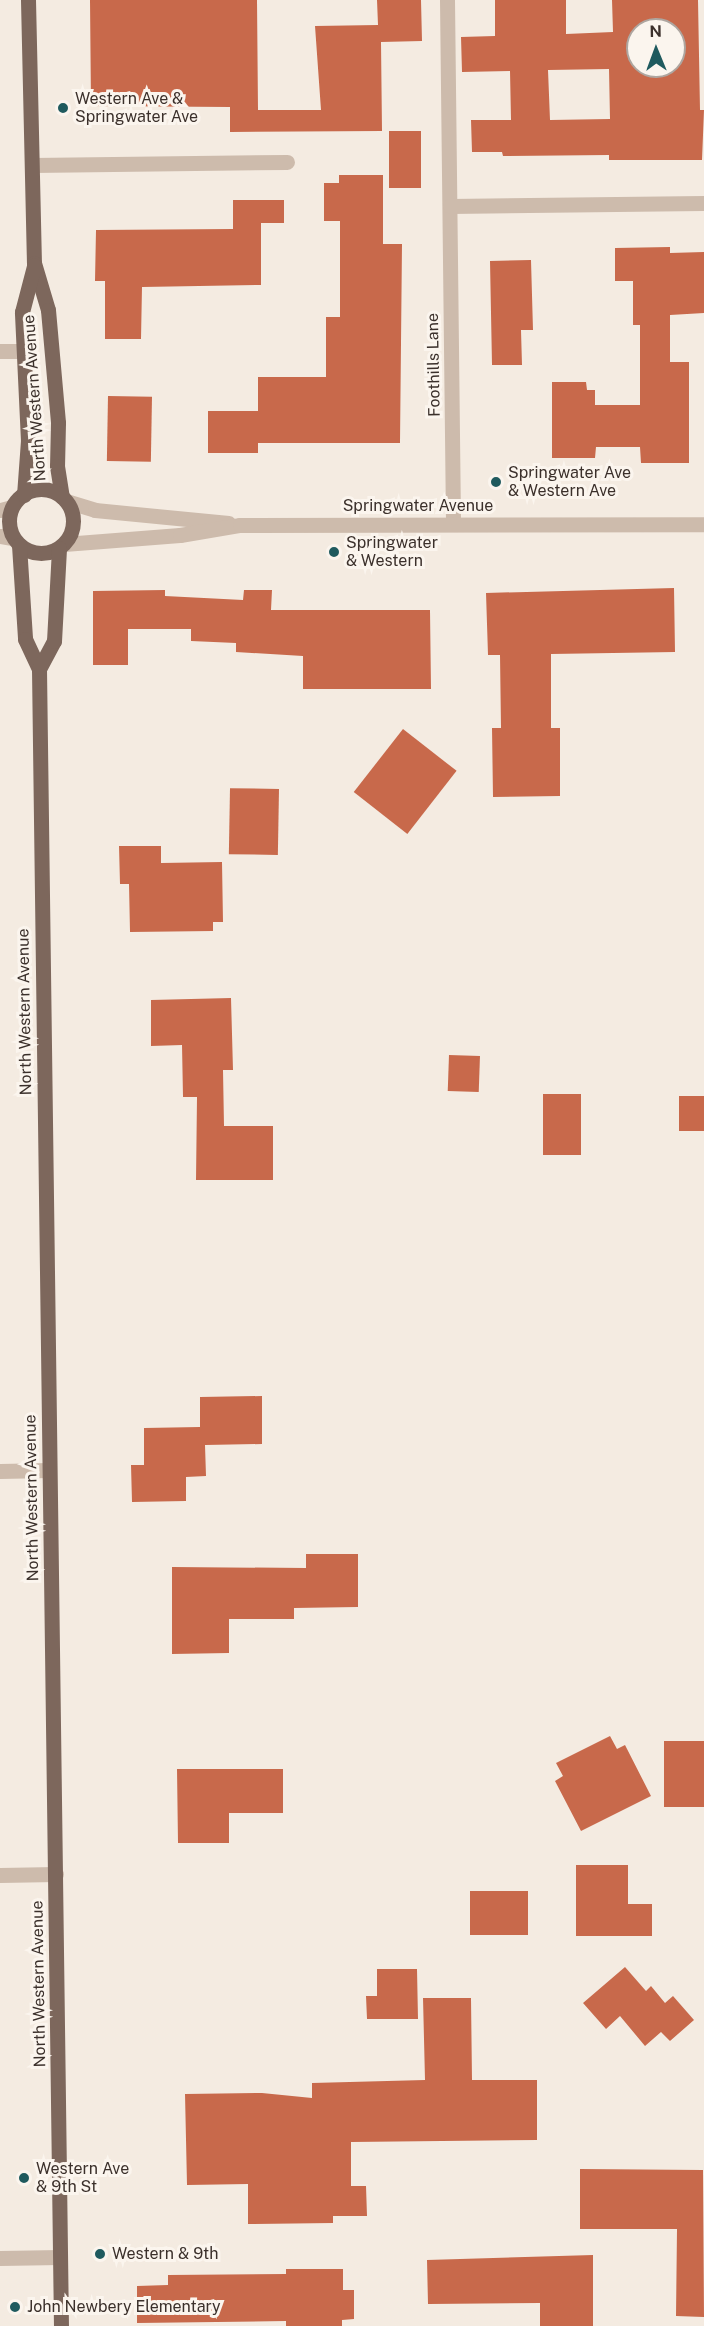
<!DOCTYPE html>
<html>
<head>
<meta charset="utf-8">
<style>
	body { margin:0 }
	#map { position:relative; width:704px; height:2326px; overflow:hidden; background:#f4ebe1; font-family:"Public Sans",sans-serif }
	div>[style] { position:absolute }
	.building>* { inset:0; background:#c8694b; transform-origin:0 0 }
	.minor>* { height:15px; margin:-7.5px; padding:0 7.5px; transform-origin:7.5px; border-radius:7.5px; background:#cdbbac }
	.major>* { height:15px; margin:-7.5px; padding:0 7.5px; transform-origin:7.5px; border-radius:7.5px; background:#7d675c }
	.major>.ring { margin:-7.5px; padding:0; box-sizing:content-box; background:none; border:15px solid #7d675c; border-radius:50% }
	.dots>* { width:16px; height:16px; translate:-50% -50%; box-sizing:border-box; border:3px solid #fbf5ee; border-radius:50% }
	span { translate:-50% -50%; white-space:nowrap; text-align:center; line-height:1.15; -webkit-text-stroke:6px #fbf5ee; paint-order:stroke }
	.poi-label { font-size:16px; color:#3b302b }
	.left { translate:0 -50%; text-align:left }
	.street-label { font-size:16px; color:#3b302b }
	.north { position:absolute; left:626px; top:18px; width:60px; height:60px; box-sizing:border-box; background:#fbf5ee; border:2px solid #aea6a0; border-radius:50%; rotate:359deg; font-size:16px; font-weight:700; line-height:24px; text-align:center; color:#3b302b }
	.north::after { content:''; display:block; margin:auto; width:21px; height:27px; background:#1f5a5e; clip-path:polygon(50% 0,100% 100%,50% 72%,0 100%) }
</style>
</head>
<body>
<div id="map">
	<div class="building">
		<div style="clip-path:polygon(90px 0,257px 0,258px 110px,321px 110px,315px 26px,378px 25px,377px 0,421px 0,422px 41px,381px 42px,382px 131px,230px 132px,230px 107px,91px 106px)"></div>
		<div style="clip-path:polygon(evenodd,495px 0,566px 0,566px 34px,613px 32px,612px 0,698px 0,700px 110px,704px 110px,702px 160px,609px 160px,609px 155px,503px 156px,502px 152px,472px 152px,471px 120px,511px 120px,510px 71px,462px 72px,461px 37px,495px 36px,495px 0,638px 30px,674px 30px,674px 66px,638px 66px,638px 30px,495px 0,609px 69px,610px 119px,550px 120px,548px 70px,609px 69px)"></div>
		<div style="left:421px;top:131px;width:57px;height:32px;rotate:90deg"></div>
		<div style="clip-path:polygon(339px 175px,383px 175px,383px 244px,402px 244px,400px 443px,258px 443px,258px 453px,208px 453px,208px 411px,258px 411px,258px 377px,326px 377px,326px 317px,340px 317px,340px 221px,324px 221px,324px 183px,339px 183px)"></div>
		<div style="clip-path:polygon(233px 200px,284px 200px,284px 223px,261px 223px,261px 285px,142px 287px,141px 339px,105px 339px,105px 281px,95px 281px,96px 230px,233px 229px)"></div>
		<div style="clip-path:polygon(670px 247px,670px 253px,704px 252px,704px 313px,670px 315px,670px 362px,689px 362px,689px 463px,641px 463px,640px 447px,596px 447px,595px 458px,552px 458px,552px 382px,586px 382px,587px 390px,595px 390px,595px 405px,640px 405px,640px 325px,633px 325px,633px 281px,615px 281px,615px 248px)"></div>
		<div style="clip-path:polygon(531px 260px,533px 330px,521px 330px,522px 365px,492px 365px,490px 261px)"></div>
		<div style="left:108px;top:396px;width:44px;height:65px;rotate:1deg"></div>
		<div style="clip-path:polygon(674px 588px,675px 652px,551px 654px,551px 728px,560px 728px,560px 796px,493px 797px,492px 728px,501px 728px,500px 655px,488px 655px,486px 593px)"></div>
		<div style="clip-path:polygon(165px 590px,165px 596px,243px 600px,244px 590px,272px 590px,271px 610px,430px 610px,431px 689px,303px 689px,303px 656px,236px 652px,236px 643px,191px 641px,191px 629px,128px 629px,128px 665px,93px 665px,93px 591px)"></div>
		<div style="left:403px;top:729px;width:68px;height:80px;rotate:38deg"></div>
		<div style="left:279px;top:789px;width:66px;height:49px;rotate:91deg"></div>
		<div style="clip-path:polygon(119px 846px,161px 846px,161px 863px,222px 862px,223px 922px,213px 922px,213px 931px,130px 932px,129px 884px,120px 884px)"></div>
		<div style="clip-path:polygon(231px 998px,233px 1070px,223px 1070px,224px 1126px,273px 1126px,273px 1180px,196px 1180px,197px 1097px,183px 1097px,182px 1045px,151px 1046px,151px 1000px)"></div>
		<div style="left:449px;top:1055px;width:31px;height:36px;rotate:2deg"></div>
		<div style="left:543px;top:1094px;width:38px;height:61px"></div>
		<div style="left:679px;top:1096px;width:25px;height:35px"></div>
		<div style="clip-path:polygon(262px 1396px,262px 1444px,205px 1445px,206px 1476px,186px 1477px,186px 1501px,132px 1502px,131px 1465px,144px 1465px,144px 1428px,200px 1427px,200px 1397px)"></div>
		<div style="clip-path:polygon(306px 1554px,358px 1554px,358px 1607px,294px 1608px,294px 1619px,229px 1619px,229px 1653px,172px 1654px,172px 1567px,306px 1568px)"></div>
		<div style="clip-path:polygon(610px 1736px,617px 1749px,625px 1745px,651px 1796px,581px 1831px,555px 1781px,563px 1776px,556px 1763px)"></div>
		<div style="left:664px;top:1741px;width:40px;height:66px"></div>
		<div style="clip-path:polygon(177px 1769px,283px 1769px,283px 1813px,229px 1813px,229px 1843px,178px 1843px)"></div>
		<div style="clip-path:polygon(576px 1865px,628px 1865px,628px 1904px,652px 1904px,652px 1936px,576px 1936px)"></div>
		<div style="left:470px;top:1891px;width:58px;height:44px"></div>
		<div style="clip-path:polygon(625px 1967px,646px 1991px,651px 1986px,665px 2003px,673px 1996px,694px 2020px,670px 2041px,661px 2032px,645px 2046px,620px 2016px,606px 2029px,583px 2003px)"></div>
		<div style="clip-path:polygon(377px 1969px,417px 1969px,418px 2019px,367px 2019px,366px 1996px,377px 1996px)"></div>
		<div style="clip-path:polygon(423px 1998px,471px 1998px,472px 2080px,537px 2080px,537px 2140px,351px 2142px,351px 2186px,366px 2186px,367px 2216px,333px 2216px,333px 2223px,248px 2224px,248px 2184px,187px 2185px,185px 2094px,262px 2093px,312px 2098px,312px 2083px,425px 2080px)"></div>
		<div style="clip-path:polygon(580px 2169px,703px 2170px,704px 2317px,676px 2316px,677px 2229px,580px 2229px)"></div>
		<div style="clip-path:polygon(593px 2255px,593px 2326px,540px 2326px,540px 2303px,428px 2304px,427px 2260px)"></div>
		<div style="clip-path:polygon(286px 2269px,343px 2269px,343px 2290px,354px 2290px,354px 2319px,342px 2320px,342px 2326px,286px 2326px,286px 2321px,137px 2323px,137px 2286px,168px 2285px,168px 2275px,286px 2274px)"></div>
	</div>
	<div class="minor">
		<div style="left:447px;top:0;width:524px;rotate:89.34deg"></div>
		<div style="left:32px;top:165px;width:255px;rotate:-0.7deg"></div>
		<div style="left:450px;top:206px;width:254px;rotate:-0.7deg"></div>
		<div style="left:0;top:351px;width:22px"></div>
		<div style="left:66px;top:501px;width:30px;rotate:17deg"></div>
		<div style="left:95px;top:510px;width:134px;rotate:5.6deg"></div>
		<div style="left:0;top:510px;width:12px;rotate:-14deg"></div>
		<div style="left:0;top:536px;width:11px;rotate:10deg"></div>
		<div style="left:64px;top:544px;width:116px;rotate:-4.4deg"></div>
		<div style="left:180px;top:535px;width:61px;rotate:-9.5deg"></div>
		<div style="left:240px;top:525px;width:464px;rotate:-0.1deg"></div>
		<div style="left:0;top:1471px;width:49px;rotate:-1.2deg"></div>
		<div style="left:0;top:1875px;width:56px;rotate:-1deg"></div>
		<div style="left:0;top:2258px;width:60px;rotate:-1deg"></div>
	</div>
	<div class="major">
		<div style="left:28px;top:0;width:263px;rotate:88.7deg"></div>
		<div style="left:34px;top:263px;width:49px;rotate:73.4deg"></div>
		<div style="left:48px;top:310px;width:113px;rotate:84.9deg"></div>
		<div style="left:58px;top:423px;width:43px;rotate:91.3deg"></div>
		<div style="left:57px;top:466px;width:31px;rotate:81deg"></div>
		<div class="ring" style="left:9px;top:489px;width:49px;height:49px"></div>
		<div style="left:24px;top:495px;width:54px;rotate:-85.8deg"></div>
		<div style="left:28px;top:441px;width:129px;rotate:-92.7deg"></div>
		<div style="left:22px;top:312px;width:48px;rotate:-75.4deg"></div>
		<div style="left:19px;top:545px;width:94px;rotate:86.3deg"></div>
		<div style="left:25px;top:639px;width:33px;rotate:65deg"></div>
		<div style="left:39px;top:669px;width:1657px;rotate:89.24deg"></div>
		<div style="left:39px;top:669px;width:32px;rotate:-62deg"></div>
		<div style="left:54px;top:641px;width:93px;rotate:-86.9deg"></div>
	</div>
	<div class="dots">
		<div style="left:63px;top:108px;background:#1f5a5e"></div>
		<div style="left:496px;top:482px;background:#1f5a5e"></div>
		<div style="left:334px;top:552px;background:#1f5a5e"></div>
		<div style="left:24px;top:2178px;background:#1f5a5e"></div>
		<div style="left:100px;top:2254px;background:#1f5a5e"></div>
		<div style="left:15px;top:2307px;background:#1f5a5e"></div>
	</div>
	<div class="poi-label">
		<span class="left" style="left:75px;top:108px">Western Ave &amp;<br>Springwater Ave</span>
		<span class="left" style="left:508px;top:482px">Springwater Ave<br>&amp; Western Ave</span>
		<span class="left" style="left:346px;top:552px">Springwater<br>&amp; Western</span>
		<span class="left" style="left:36px;top:2178px">Western Ave<br>&amp; 9th St</span>
		<span class="left" style="left:112px;top:2254px">Western &amp; 9th</span>
		<span class="left" style="left:27px;top:2307px">John Newbery Elementary</span>
	</div>
	<div class="street-label">
		<span style="left:434px;top:365px;rotate:-91deg">Foothills Lane</span>
		<span style="left:35px;top:398px;rotate:-94deg">North Western Avenue</span>
		<span style="left:418px;top:506px">Springwater Avenue</span>
		<span style="left:25px;top:1012px;rotate:-91deg">North Western Avenue</span>
		<span style="left:32px;top:1498px;rotate:-91deg">North Western Avenue</span>
		<span style="left:39px;top:1984px;rotate:-91deg">North Western Avenue</span>
	</div>
	<div class="north">N</div>
</div>
</body>
</html>
